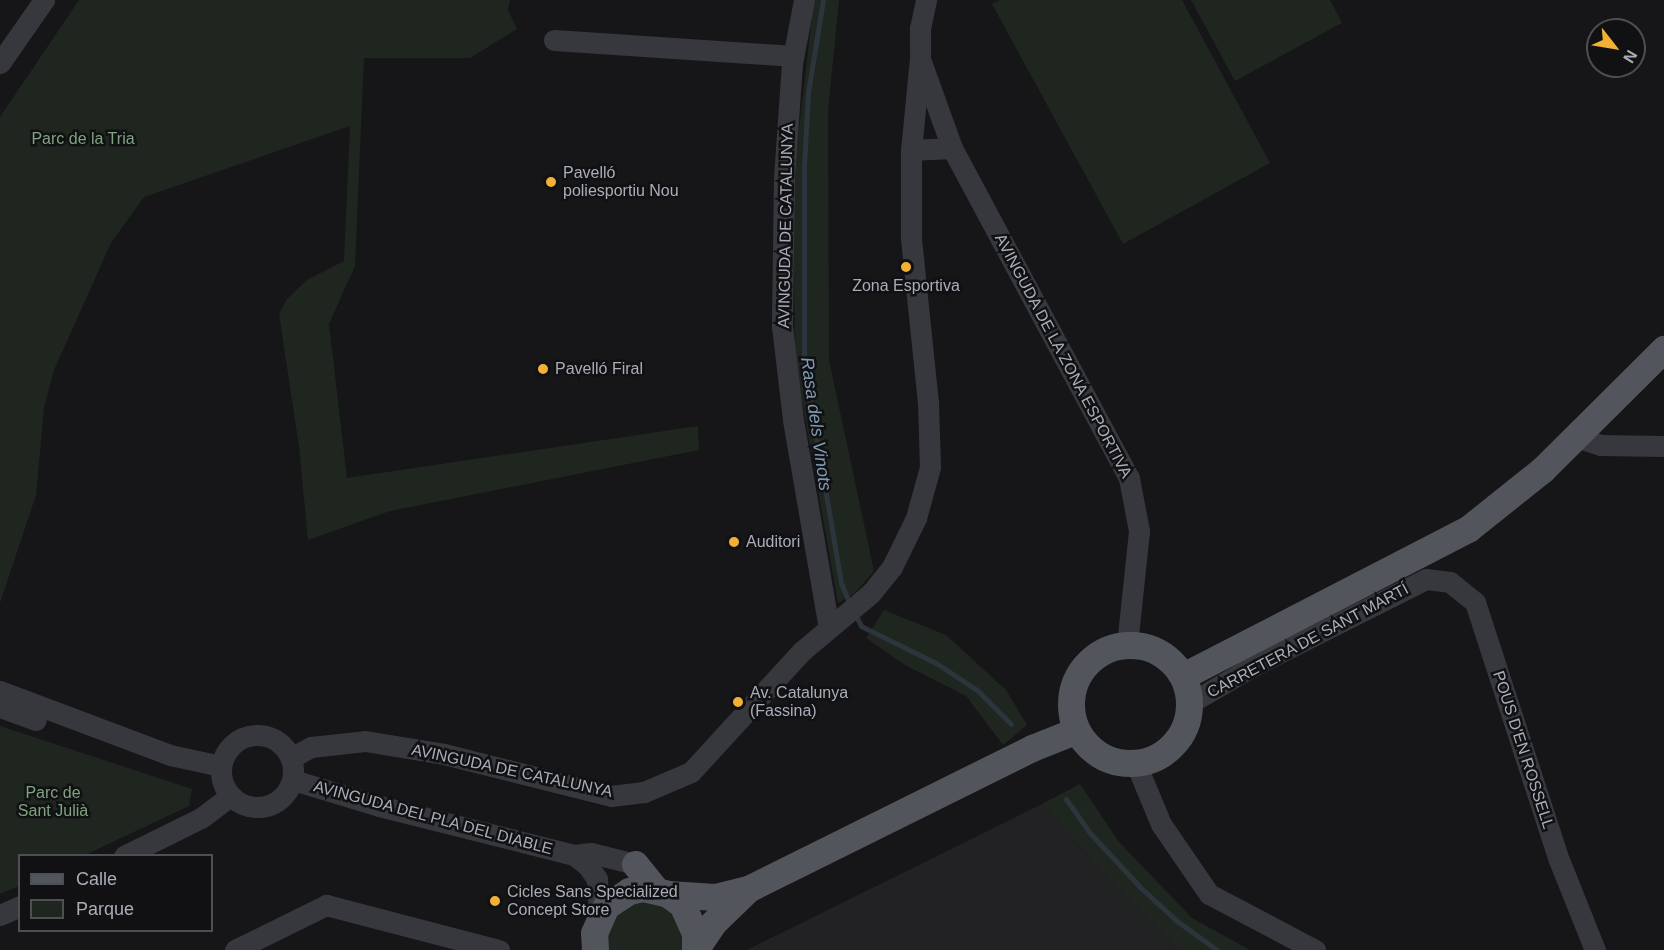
<!DOCTYPE html>
<html>
<head>
<meta charset="utf-8">
<style>
	body { margin:0 }
	#map { position:relative; width:1664px; height:950px; overflow:hidden; background:#161618; font-family:Arial,sans-serif }
	div>[style] { position:absolute }
	.built>* { inset:0; background:#222225 }
	.green>* { inset:0; background:#1e261f }
	.stream>* { height:5px; margin:-2.5px; padding:0 2.5px; transform-origin:2.5px; border-radius:2.5px; background:#2c353c }
	.minor>* { height:21px; margin:-10.5px; padding:0 10.5px; transform-origin:10.5px; border-radius:10.5px; background:#37383d }
	.minor>.ring { margin:-10.5px; padding:0; box-sizing:content-box; background:none; border:21px solid #37383d; border-radius:50% }
	.major>* { height:27px; margin:-13.5px; padding:0 13.5px; transform-origin:13.5px; border-radius:13.5px; background:#53555c }
	.major>.ring { margin:-13.5px; padding:0; box-sizing:content-box; background:none; border:27px solid #53555c; border-radius:50% }
	.dots>* { width:16px; height:16px; translate:-50% -50%; box-sizing:border-box; border:3px solid #111113; border-radius:50% }
	span { translate:-50% -50%; white-space:nowrap; text-align:center; line-height:1.15; -webkit-text-stroke:5px #111113; paint-order:stroke }
	.park-label { font-size:16px; color:#7fa381 }
	.poi-label { font-size:16px; color:#a8adb8 }
	.left { translate:0 -50%; text-align:left }
	.street-label { font-size:16px; color:#a8adb8 }
	.water-label { font-size:18px; color:#7f9bb3; font-style:italic }
	.legend { position:absolute; left:18px; top:854px; width:195px; height:78px; box-sizing:border-box; background:#111113; border:2px solid #4d4f55; margin:0; padding:8px 10px; list-style:none; font-size:18px; color:#a8adb8 }
	.legend li { display:flex; align-items:center; gap:12px; height:30px }
	.legend b { width:30px; border:2px solid #4d4f55 }
	.north { position:absolute; left:1586px; top:18px; width:60px; height:60px; box-sizing:border-box; background:#111113; border:2px solid #4d4f55; border-radius:50%; rotate:121deg; font-size:16px; font-weight:700; line-height:24px; text-align:center; color:#a8adb8 }
	.north::after { content:''; display:block; margin:auto; width:21px; height:27px; background:#f2b134; clip-path:polygon(50% 0,100% 100%,50% 72%,0 100%) }
</style>
</head>
<body>
<div id="map">
	<div class="built">
		<div style="clip-path:polygon(1042px 804px,1101px 871px,1180px 950px,747px 950px)"></div>
	</div>
	<div class="green">
		<div style="clip-path:polygon(79px 0,510px 0,508px 10px,517px 29px,470px 58px,364px 58px,355px 266px,329px 324px,347px 478px,698px 426px,699px 450px,390px 511px,308px 540px,299px 447px,279px 314px,287px 299px,307px 280px,344px 261px,350px 126px,144px 197px,111px 243px,54px 370px,44px 408px,36px 495px,0 603px,0 117px)"></div>
		<div style="clip-path:polygon(814px 0,839px 0,828px 111px,829px 360px,874px 571px,855px 593px,838px 603px,795px 361px,793px 180px)"></div>
		<div style="clip-path:polygon(1000px 0,1182px 0,1270px 163px,1123px 244px,992px 4px)"></div>
		<div style="clip-path:polygon(1191px 0,1330px 0,1342px 23px,1235px 81px)"></div>
		<div style="clip-path:polygon(884px 610px,946px 635px,1006px 690px,1027px 725px,1003px 745px,966px 696px,905px 665px,866px 638px)"></div>
		<div style="clip-path:polygon(0 726px,192px 789px,189px 806px,85px 855px,20px 856px,19px 886px,0 894px)"></div>
		<div style="clip-path:polygon(1080px 784px,1119px 842px,1192px 918px,1250px 950px,1180px 950px,1101px 871px,1042px 804px)"></div>
		<div style="clip-path:polygon(649px 900px,672px 911px,680px 921px,683px 950px,604px 950px,605px 927px,623px 906px)"></div>
	</div>
	<div class="stream">
		<div style="left:823px;top:0;width:94px;rotate:99.2deg"></div>
		<div style="left:808px;top:93px;width:73px;rotate:93.1deg"></div>
		<div style="left:804px;top:166px;width:198px;rotate:90deg"></div>
		<div style="left:804px;top:364px;width:222px;rotate:80.4deg"></div>
		<div style="left:841px;top:583px;width:23px;rotate:67deg"></div>
		<div style="left:854px;top:612px;width:16px;rotate:63deg"></div>
		<div style="left:861px;top:626px;width:84px;rotate:26.3deg"></div>
		<div style="left:936px;top:663px;width:49px;rotate:33.4deg"></div>
		<div style="left:977px;top:690px;width:48px;rotate:45deg"></div>
		<div style="left:1066px;top:799px;width:42px;rotate:54.8deg"></div>
		<div style="left:1090px;top:833px;width:74px;rotate:47.2deg"></div>
		<div style="left:1140px;top:887px;width:50px;rotate:42.6deg"></div>
		<div style="left:1177px;top:921px;width:49px;rotate:35.9deg"></div>
	</div>
	<div class="minor">
		<div style="left:804px;top:0;width:64px;rotate:100.8deg"></div>
		<div style="left:792px;top:63px;width:114px;rotate:94deg"></div>
		<div style="left:784px;top:177px;width:149px;rotate:90.8deg"></div>
		<div style="left:782px;top:326px;width:95px;rotate:83.3deg"></div>
		<div style="left:793px;top:420px;width:211px;rotate:80.2deg"></div>
		<div style="left:926px;top:0;width:29px;rotate:102deg"></div>
		<div style="left:920px;top:28px;width:31px;rotate:90deg"></div>
		<div style="left:920px;top:59px;width:95px;rotate:70.2deg"></div>
		<div style="left:952px;top:148px;width:374px;rotate:61.8deg"></div>
		<div style="left:1129px;top:478px;width:54px;rotate:79.3deg"></div>
		<div style="left:1139px;top:531px;width:115px;rotate:96deg"></div>
		<div style="left:554px;top:40px;width:240px;rotate:3.8deg"></div>
		<div style="left:0;top:63px;width:77px;rotate:-55.1deg"></div>
		<div style="left:911px;top:150px;width:41px;rotate:-2.8deg"></div>
		<div style="left:1576px;top:437px;width:25px;rotate:18deg"></div>
		<div style="left:1600px;top:445px;width:64px;rotate:0.9deg"></div>
		<div style="left:0;top:691px;width:182px;rotate:20.6deg"></div>
		<div style="left:170px;top:755px;width:52px;rotate:12.2deg"></div>
		<div style="left:1190px;top:703px;width:75px;rotate:-30.3deg"></div>
		<div style="left:1255px;top:665px;width:191px;rotate:-26.7deg"></div>
		<div style="left:1426px;top:579px;width:24px;rotate:7deg"></div>
		<div style="left:1450px;top:582px;width:32px;rotate:39deg"></div>
		<div style="left:1475px;top:602px;width:271px;rotate:72deg"></div>
		<div style="left:1559px;top:860px;width:97px;rotate:68.2deg"></div>
		<div style="left:0;top:707px;width:38px;rotate:20deg"></div>
		<div class="ring" style="left:221px;top:735px;width:51px;height:51px"></div>
		<div style="left:291px;top:758px;width:23px;rotate:-29deg"></div>
		<div style="left:311px;top:747px;width:54px;rotate:-6.3deg"></div>
		<div style="left:365px;top:741px;width:80px;rotate:9.3deg"></div>
		<div style="left:444px;top:754px;width:172px;rotate:14.1deg"></div>
		<div style="left:611px;top:796px;width:33px;rotate:-7deg"></div>
		<div style="left:644px;top:792px;width:51px;rotate:-23.1deg"></div>
		<div style="left:691px;top:772px;width:164px;rotate:-47.5deg"></div>
		<div style="left:802px;top:651px;width:90px;rotate:-40deg"></div>
		<div style="left:871px;top:593px;width:33px;rotate:-51deg"></div>
		<div style="left:892px;top:567px;width:55px;rotate:-63.9deg"></div>
		<div style="left:916px;top:518px;width:53px;rotate:-74.6deg"></div>
		<div style="left:930px;top:467px;width:64px;rotate:-91.8deg"></div>
		<div style="left:928px;top:403px;width:166px;rotate:-95.9deg"></div>
		<div style="left:911px;top:238px;width:88px;rotate:-90deg"></div>
		<div style="left:911px;top:150px;width:91px;rotate:-84.4deg"></div>
		<div style="left:1136px;top:764px;width:65px;rotate:67.4deg"></div>
		<div style="left:1161px;top:824px;width:85px;rotate:55.6deg"></div>
		<div style="left:1209px;top:894px;width:120px;rotate:27.8deg"></div>
		<div style="left:293px;top:780px;width:90px;rotate:16.8deg"></div>
		<div style="left:379px;top:806px;width:201px;rotate:14.1deg"></div>
		<div style="left:574px;top:855px;width:16px;rotate:38deg"></div>
		<div style="left:587px;top:865px;width:17px;rotate:54deg"></div>
		<div style="left:597px;top:879px;width:38px;rotate:87deg"></div>
		<div style="left:574px;top:855px;width:17px;rotate:-7deg"></div>
		<div style="left:591px;top:853px;width:45px;rotate:14deg"></div>
		<div style="left:124px;top:856px;width:86px;rotate:-26.3deg"></div>
		<div style="left:201px;top:818px;width:36px;rotate:-37deg"></div>
		<div style="left:0;top:915px;width:22px;rotate:-24deg"></div>
		<div style="left:235px;top:950px;width:102px;rotate:-26.3deg"></div>
		<div style="left:326px;top:905px;width:179px;rotate:14.6deg"></div>
	</div>
	<div class="major">
		<div class="ring" style="left:1071px;top:645px;width:91px;height:91px"></div>
		<div style="left:1183px;top:676px;width:321px;rotate:-27.3deg"></div>
		<div style="left:1468px;top:529px;width:95px;rotate:-38.6deg"></div>
		<div style="left:1542px;top:470px;width:172px;rotate:-44.8deg"></div>
		<div style="left:635px;top:864px;width:33px;rotate:51deg"></div>
		<div style="left:668px;top:894px;width:47px;rotate:3.7deg"></div>
		<div style="left:715px;top:897px;width:34px;rotate:-14deg"></div>
		<div style="left:748px;top:889px;width:317px;rotate:-26.4deg"></div>
		<div style="left:1032px;top:748px;width:48px;rotate:-21.8deg"></div>
		<div style="left:595px;top:950px;width:17px;rotate:-93deg"></div>
		<div style="left:594px;top:933px;width:30px;rotate:-66deg"></div>
		<div style="left:606px;top:906px;width:27px;rotate:-33deg"></div>
		<div style="left:629px;top:891px;width:14px;rotate:-12deg"></div>
		<div style="left:643px;top:888px;width:26px;rotate:13deg"></div>
		<div style="left:668px;top:894px;width:17px;rotate:36deg"></div>
		<div style="left:682px;top:904px;width:32px;rotate:66deg"></div>
		<div style="left:695px;top:933px;width:17px;rotate:90deg"></div>
		<div style="left:695px;top:950px;width:32px;rotate:-56deg"></div>
		<div style="left:713px;top:923px;width:47px;rotate:-44.1deg"></div>
	</div>
	<div class="dots">
		<div style="left:551px;top:182px;background:#f2b134"></div>
		<div style="left:906px;top:267px;background:#f2b134"></div>
		<div style="left:543px;top:369px;background:#f2b134"></div>
		<div style="left:734px;top:542px;background:#f2b134"></div>
		<div style="left:738px;top:702px;background:#f2b134"></div>
		<div style="left:495px;top:901px;background:#f2b134"></div>
	</div>
	<div class="park-label">
		<span style="left:83px;top:139px">Parc de la Tria</span>
		<span style="left:53px;top:802px">Parc de<br>Sant Julià</span>
	</div>
	<div class="poi-label">
		<span class="left" style="left:563px;top:182px">Pavelló<br>poliesportiu Nou</span>
		<span style="left:906px;top:286px">Zona Esportiva</span>
		<span class="left" style="left:555px;top:369px">Pavelló Firal</span>
		<span class="left" style="left:746px;top:542px">Auditori</span>
		<span class="left" style="left:750px;top:702px">Av. Catalunya<br>(Fassina)</span>
		<span class="left" style="left:507px;top:901px">Cicles Sans Specialized<br>Concept Store</span>
	</div>
	<div class="street-label">
		<span style="left:786px;top:226px;rotate:-89deg">AVINGUDA DE CATALUNYA</span>
		<span style="left:1063px;top:356px;rotate:62deg">AVINGUDA DE LA ZONA ESPORTIVA</span>
		<span style="left:1308px;top:641px;rotate:-28deg">CARRETERA DE SANT MARTÍ</span>
		<span style="left:1523px;top:750px;rotate:72deg">POUS D'EN ROSSELL</span>
		<span style="left:512px;top:771px;rotate:12deg">AVINGUDA DE CATALUNYA</span>
		<span style="left:433px;top:818px;rotate:15deg">AVINGUDA DEL PLA DEL DIABLE</span>
	</div>
	<div class="water-label">
		<span style="left:816px;top:424px;rotate:82deg">Rasa dels Vinots</span>
	</div>
	<ul class="legend">
	<li><b style="height:8px;background:#53555c"></b>Calle</li>
	<li><b style="height:16px;background:#1e261f"></b>Parque</li>
	</ul>
	<div class="north">N</div>
</div>
</body>
</html>
